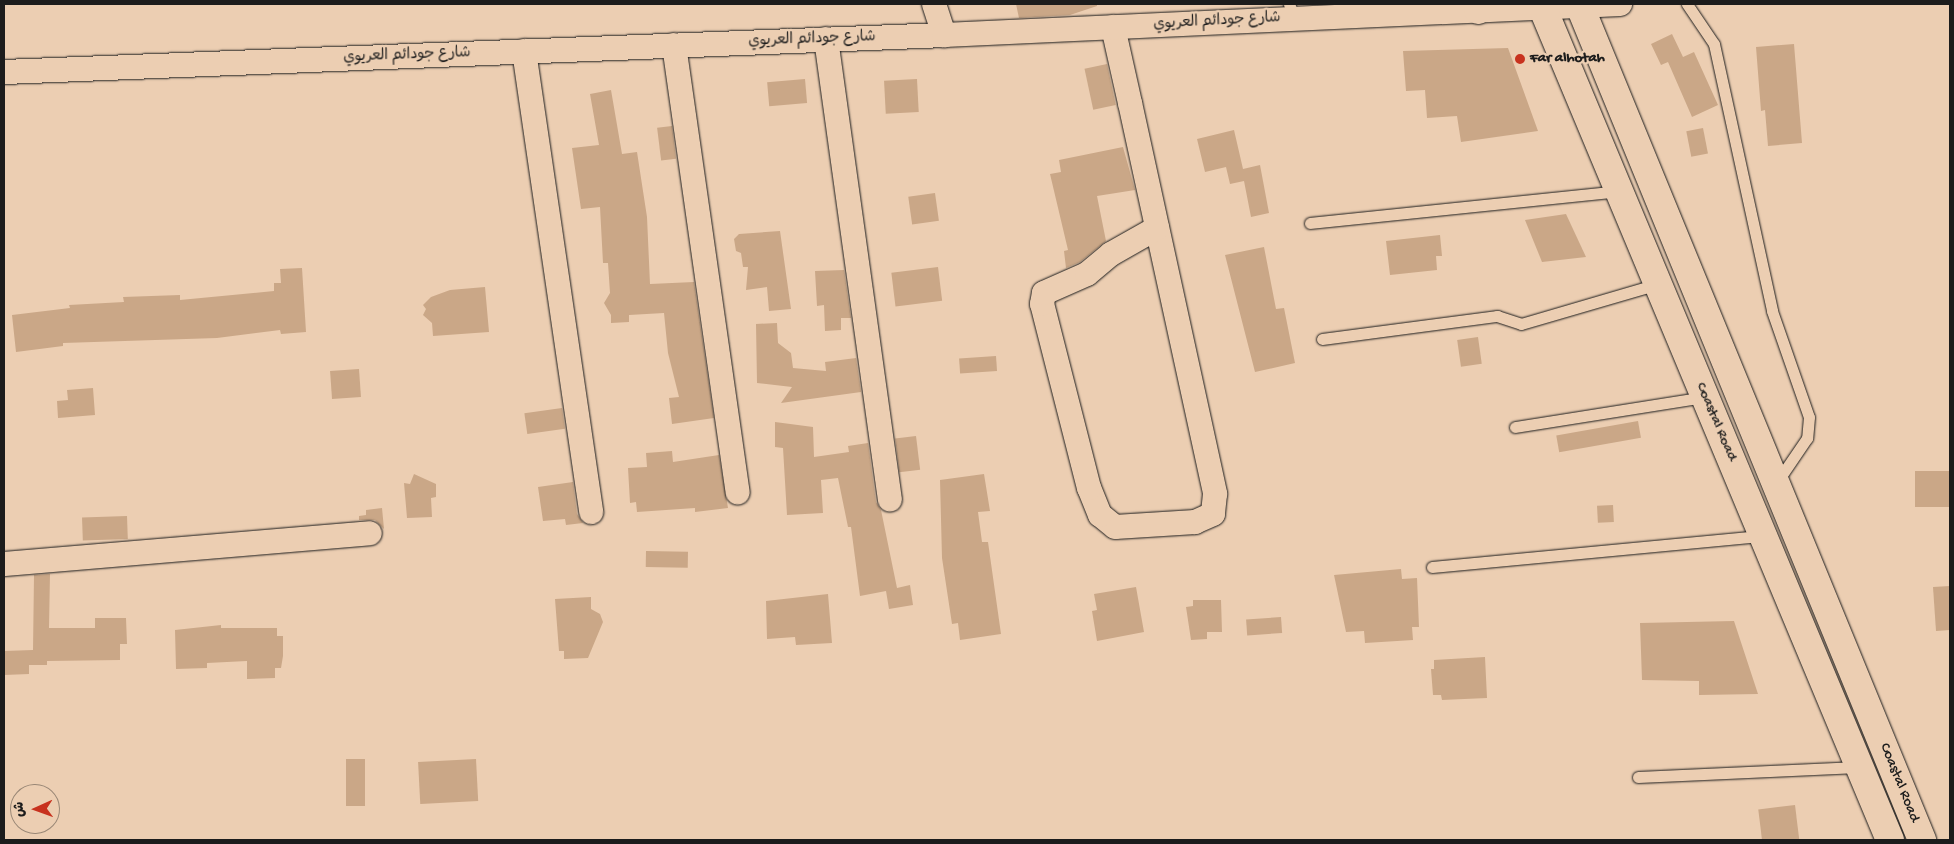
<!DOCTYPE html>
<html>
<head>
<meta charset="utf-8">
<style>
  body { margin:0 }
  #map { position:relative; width:1954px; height:844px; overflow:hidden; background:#ecceb2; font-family:"Gochi Hand","Playpen Sans Arabic",sans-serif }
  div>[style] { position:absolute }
  .building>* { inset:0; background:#caa787; transform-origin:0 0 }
  .roads { filter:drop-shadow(0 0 1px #1c1c1c) drop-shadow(0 0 1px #1c1c1c) }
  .lane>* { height:11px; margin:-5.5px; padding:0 5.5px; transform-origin:5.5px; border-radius:5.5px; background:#ecceb2 }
  .street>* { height:24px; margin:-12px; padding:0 12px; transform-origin:12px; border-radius:12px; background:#ecceb2 }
  .highway>* { height:28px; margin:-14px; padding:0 14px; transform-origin:14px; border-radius:14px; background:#ecceb2 }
  .dots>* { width:14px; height:14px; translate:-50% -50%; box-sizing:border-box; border:2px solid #ecceb2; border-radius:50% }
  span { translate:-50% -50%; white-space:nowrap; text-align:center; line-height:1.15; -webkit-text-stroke:4.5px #ecceb2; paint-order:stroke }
  .street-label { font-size:15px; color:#1c1c1c }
  .poi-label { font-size:15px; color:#1c1c1c; font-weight:700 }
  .left { translate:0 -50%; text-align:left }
  .frame { position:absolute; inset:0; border:5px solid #1c1c1c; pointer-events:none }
  .north { position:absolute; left:10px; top:784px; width:50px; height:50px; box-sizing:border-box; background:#ecceb2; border:1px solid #998776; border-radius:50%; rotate:268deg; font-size:14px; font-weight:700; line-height:20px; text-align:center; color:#1c1c1c }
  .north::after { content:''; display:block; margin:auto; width:18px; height:22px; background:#c8321e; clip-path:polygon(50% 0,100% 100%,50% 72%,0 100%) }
</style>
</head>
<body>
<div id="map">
  <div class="building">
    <div style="clip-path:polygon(1016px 4px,1097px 4px,1097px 6px,1070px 15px,1019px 18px)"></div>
    <div style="clip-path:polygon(1672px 34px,1683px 57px,1694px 52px,1718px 105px,1692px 117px,1668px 62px,1661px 65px,1651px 44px)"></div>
    <div style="clip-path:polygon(1794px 44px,1802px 143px,1768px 146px,1765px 110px,1761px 111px,1756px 47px)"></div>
    <div style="clip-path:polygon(1508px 48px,1538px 131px,1461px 142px,1457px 116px,1427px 118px,1425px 90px,1406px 91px,1403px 51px)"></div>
    <div style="left:1107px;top:64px;width:42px;height:23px;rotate:78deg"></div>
    <div style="left:805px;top:79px;width:24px;height:38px;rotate:85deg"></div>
    <div style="left:917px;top:79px;width:33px;height:33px;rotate:87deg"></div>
    <div style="clip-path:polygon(611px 90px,622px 154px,637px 152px,647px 217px,650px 284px,694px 282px,714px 418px,672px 424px,669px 398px,679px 397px,668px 353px,664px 313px,629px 315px,629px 322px,611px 323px,611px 315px,604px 303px,610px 293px,608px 263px,603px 263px,600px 207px,581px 209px,572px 148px,599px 145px,590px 94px)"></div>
    <div style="left:672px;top:126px;width:33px;height:15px;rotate:83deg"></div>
    <div style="left:1703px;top:128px;width:26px;height:17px;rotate:79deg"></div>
    <div style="clip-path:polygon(1234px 130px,1243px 169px,1260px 165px,1269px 213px,1251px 217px,1244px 181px,1230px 184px,1226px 167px,1205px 172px,1197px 139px)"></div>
    <div style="clip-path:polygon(1123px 147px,1135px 190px,1097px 196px,1106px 241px,1080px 262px,1066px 268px,1064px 251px,1068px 250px,1050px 174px,1061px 172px,1059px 160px)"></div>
    <div style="left:935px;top:193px;width:28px;height:27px;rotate:82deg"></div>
    <div style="clip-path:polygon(1566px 214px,1586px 257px,1542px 262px,1525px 220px)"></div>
    <div style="clip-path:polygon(780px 231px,791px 309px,769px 311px,767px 287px,746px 290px,748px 267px,743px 267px,741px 253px,736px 251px,734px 239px,739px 234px)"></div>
    <div style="clip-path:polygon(1440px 235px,1442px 256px,1436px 256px,1437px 270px,1390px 275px,1386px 241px)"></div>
    <div style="clip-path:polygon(1264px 247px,1276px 309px,1284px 308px,1295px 363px,1255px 372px,1225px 255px)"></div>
    <div style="left:938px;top:267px;width:34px;height:47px;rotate:83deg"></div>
    <div style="clip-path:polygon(302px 268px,306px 332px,281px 334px,280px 330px,217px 338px,63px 343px,63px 346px,16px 352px,12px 315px,70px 308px,69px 305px,124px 302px,123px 297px,180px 295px,180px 300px,274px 291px,274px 283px,281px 283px,280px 269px)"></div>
    <div style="clip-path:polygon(844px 270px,851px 318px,841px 318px,841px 330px,825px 331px,824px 305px,817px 306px,815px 271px)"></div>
    <div style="clip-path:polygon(485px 287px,489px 332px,433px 336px,432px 323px,423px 315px,426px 309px,423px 305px,431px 297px,450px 290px)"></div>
    <div style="clip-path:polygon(777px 323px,778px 343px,791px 353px,793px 368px,826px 371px,825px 362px,856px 358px,861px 392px,781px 403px,792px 387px,757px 383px,756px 324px)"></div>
    <div style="left:1478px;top:337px;width:27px;height:21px;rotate:82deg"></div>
    <div style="left:996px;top:356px;width:15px;height:37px;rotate:86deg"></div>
    <div style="left:359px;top:369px;width:28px;height:29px;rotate:86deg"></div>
    <div style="clip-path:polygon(93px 388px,95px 415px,58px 418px,57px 401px,68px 400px,67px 390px)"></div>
    <div style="left:562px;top:408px;width:21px;height:38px;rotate:82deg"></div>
    <div style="left:1638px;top:421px;width:17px;height:83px;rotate:80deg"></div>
    <div style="clip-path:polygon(775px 422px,813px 427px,814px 457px,849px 452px,848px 446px,868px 443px,876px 502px,881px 510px,897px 588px,910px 585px,913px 605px,889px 609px,886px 591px,860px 596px,851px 527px,848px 527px,838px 478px,821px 480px,823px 513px,787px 515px,783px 448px,775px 447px)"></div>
    <div style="left:916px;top:436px;width:34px;height:21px;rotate:83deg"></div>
    <div style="clip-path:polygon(672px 451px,673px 462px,719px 455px,728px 508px,695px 512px,695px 508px,637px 512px,636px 502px,630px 503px,628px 468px,647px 467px,646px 453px)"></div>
    <div style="left:1950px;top:471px;width:36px;height:35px;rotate:90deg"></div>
    <div style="clip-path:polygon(414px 474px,436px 484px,436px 497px,431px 498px,432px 517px,407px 518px,404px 483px,410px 484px)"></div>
    <div style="clip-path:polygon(984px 474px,990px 511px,978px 512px,982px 542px,988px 542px,1001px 634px,960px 640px,958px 623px,952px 624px,942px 558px,940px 480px)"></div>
    <div style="clip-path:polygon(573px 482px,577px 514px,583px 523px,566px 525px,565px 519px,543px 521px,538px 487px)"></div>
    <div style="left:1613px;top:505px;width:17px;height:16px;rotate:87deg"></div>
    <div style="clip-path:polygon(382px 508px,384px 529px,375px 520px,359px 520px,359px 516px,366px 515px,366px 510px)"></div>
    <div style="left:127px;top:516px;width:23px;height:45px;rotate:88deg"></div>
    <div style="left:646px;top:551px;width:42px;height:16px;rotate:1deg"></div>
    <div style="clip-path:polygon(1401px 569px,1402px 579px,1417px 578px,1419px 627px,1412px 627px,1413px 640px,1365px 643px,1364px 631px,1346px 632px,1334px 575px)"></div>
    <div style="clip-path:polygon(50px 574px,49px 628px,95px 628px,95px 618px,126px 618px,127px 644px,120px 644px,120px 660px,47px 661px,47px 665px,29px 665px,29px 674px,4px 675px,4px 651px,33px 650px,34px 575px)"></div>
    <div style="clip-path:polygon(1950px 586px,1950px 630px,1936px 631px,1933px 587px)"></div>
    <div style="clip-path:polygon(1136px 587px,1144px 632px,1097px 641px,1092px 611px,1097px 610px,1094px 594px)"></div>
    <div style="clip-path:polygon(828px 594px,832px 643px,796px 645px,795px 637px,767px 639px,766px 601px)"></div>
    <div style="clip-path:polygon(591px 597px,591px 609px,600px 614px,603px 622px,588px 658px,564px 659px,564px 651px,559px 651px,555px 599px)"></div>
    <div style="clip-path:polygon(1193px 600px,1221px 600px,1222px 632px,1207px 632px,1207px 639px,1191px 640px,1186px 607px,1193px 606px)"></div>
    <div style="left:1281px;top:617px;width:16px;height:35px;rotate:86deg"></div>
    <div style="clip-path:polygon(1734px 621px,1758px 694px,1699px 695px,1699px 681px,1642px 680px,1640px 623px)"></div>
    <div style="clip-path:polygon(221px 625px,221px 628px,277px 628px,277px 636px,283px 636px,283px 656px,281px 668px,275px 668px,275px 678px,247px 679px,247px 661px,207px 663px,207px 668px,176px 669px,175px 630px)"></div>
    <div style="clip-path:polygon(1485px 657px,1487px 698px,1442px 700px,1441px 695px,1433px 695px,1431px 669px,1434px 669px,1434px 660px)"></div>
    <div style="left:365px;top:759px;width:47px;height:19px;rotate:90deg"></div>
    <div style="left:476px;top:759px;width:42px;height:58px;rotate:87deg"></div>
    <div style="left:1795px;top:805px;width:35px;height:37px;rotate:83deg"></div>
  </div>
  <div class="roads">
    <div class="lane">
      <div style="left:1289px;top:4px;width:16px;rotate:68deg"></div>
      <div style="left:1687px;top:4px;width:48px;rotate:56deg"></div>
      <div style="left:1714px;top:44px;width:273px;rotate:77.7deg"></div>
      <div style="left:1772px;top:311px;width:112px;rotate:70.8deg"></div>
      <div style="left:1809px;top:417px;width:21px;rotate:95deg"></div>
      <div style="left:1807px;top:438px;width:53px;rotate:124.3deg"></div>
      <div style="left:1310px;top:223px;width:311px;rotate:-5.9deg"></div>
      <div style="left:1322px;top:339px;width:177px;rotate:-7.5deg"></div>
      <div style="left:1497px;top:316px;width:25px;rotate:18deg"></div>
      <div style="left:1521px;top:324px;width:143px;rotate:-16.3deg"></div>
      <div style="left:1515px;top:427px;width:192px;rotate:-9deg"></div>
      <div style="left:1432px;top:567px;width:332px;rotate:-5.4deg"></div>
      <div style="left:1638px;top:777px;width:220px;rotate:-2.6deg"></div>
    </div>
    <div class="street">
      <div style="left:934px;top:4px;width:33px;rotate:72deg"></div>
      <div style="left:1113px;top:27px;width:78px;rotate:77.4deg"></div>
      <div style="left:1130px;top:103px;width:400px;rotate:77.7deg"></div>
      <div style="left:1215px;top:494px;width:20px;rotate:96deg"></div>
      <div style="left:1213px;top:514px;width:20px;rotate:156deg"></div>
      <div style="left:1195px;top:522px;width:80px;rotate:176.4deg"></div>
      <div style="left:1115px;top:527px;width:19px;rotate:-141deg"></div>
      <div style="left:1100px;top:515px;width:29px;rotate:-112deg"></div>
      <div style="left:1089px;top:488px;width:190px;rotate:-104.3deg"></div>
      <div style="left:1042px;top:304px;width:11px;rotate:-80deg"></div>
      <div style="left:1044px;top:293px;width:47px;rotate:-23.8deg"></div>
      <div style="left:1087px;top:274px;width:31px;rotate:-40deg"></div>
      <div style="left:1111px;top:254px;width:53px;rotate:-29.5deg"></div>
      <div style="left:826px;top:39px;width:465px;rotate:82.1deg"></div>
      <div style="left:674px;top:45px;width:452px;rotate:81.9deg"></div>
      <div style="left:524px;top:51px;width:466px;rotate:81.7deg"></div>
      <div style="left:4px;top:72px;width:941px;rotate:-2.25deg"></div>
      <div style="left:944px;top:35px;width:677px;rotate:-2.63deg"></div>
      <div style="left:4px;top:564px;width:367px;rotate:-4.8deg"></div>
    </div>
    <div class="highway">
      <div style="left:1541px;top:4px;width:906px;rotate:67.34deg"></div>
      <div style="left:1579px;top:4px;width:904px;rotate:67.69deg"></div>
      <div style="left:1478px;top:10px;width:7px;rotate:-56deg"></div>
    </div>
  </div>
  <div class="dots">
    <div style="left:1520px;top:59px;background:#c8321e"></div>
  </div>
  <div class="street-label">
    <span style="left:1217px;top:22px;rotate:-3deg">شارع جودائم العريوي</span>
    <span style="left:812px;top:40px;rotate:-2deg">شارع جودائم العريوي</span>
    <span style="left:407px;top:56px;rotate:-2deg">شارع جودائم العريوي</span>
    <span style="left:1716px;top:422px;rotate:67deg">Coastal Road</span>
    <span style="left:1899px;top:783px;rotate:68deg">Coastal Road</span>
  </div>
  <div class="poi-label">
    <span class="left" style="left:1530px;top:59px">Far alhotah</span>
  </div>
  <div class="frame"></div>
  <div class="north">ش</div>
</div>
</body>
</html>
